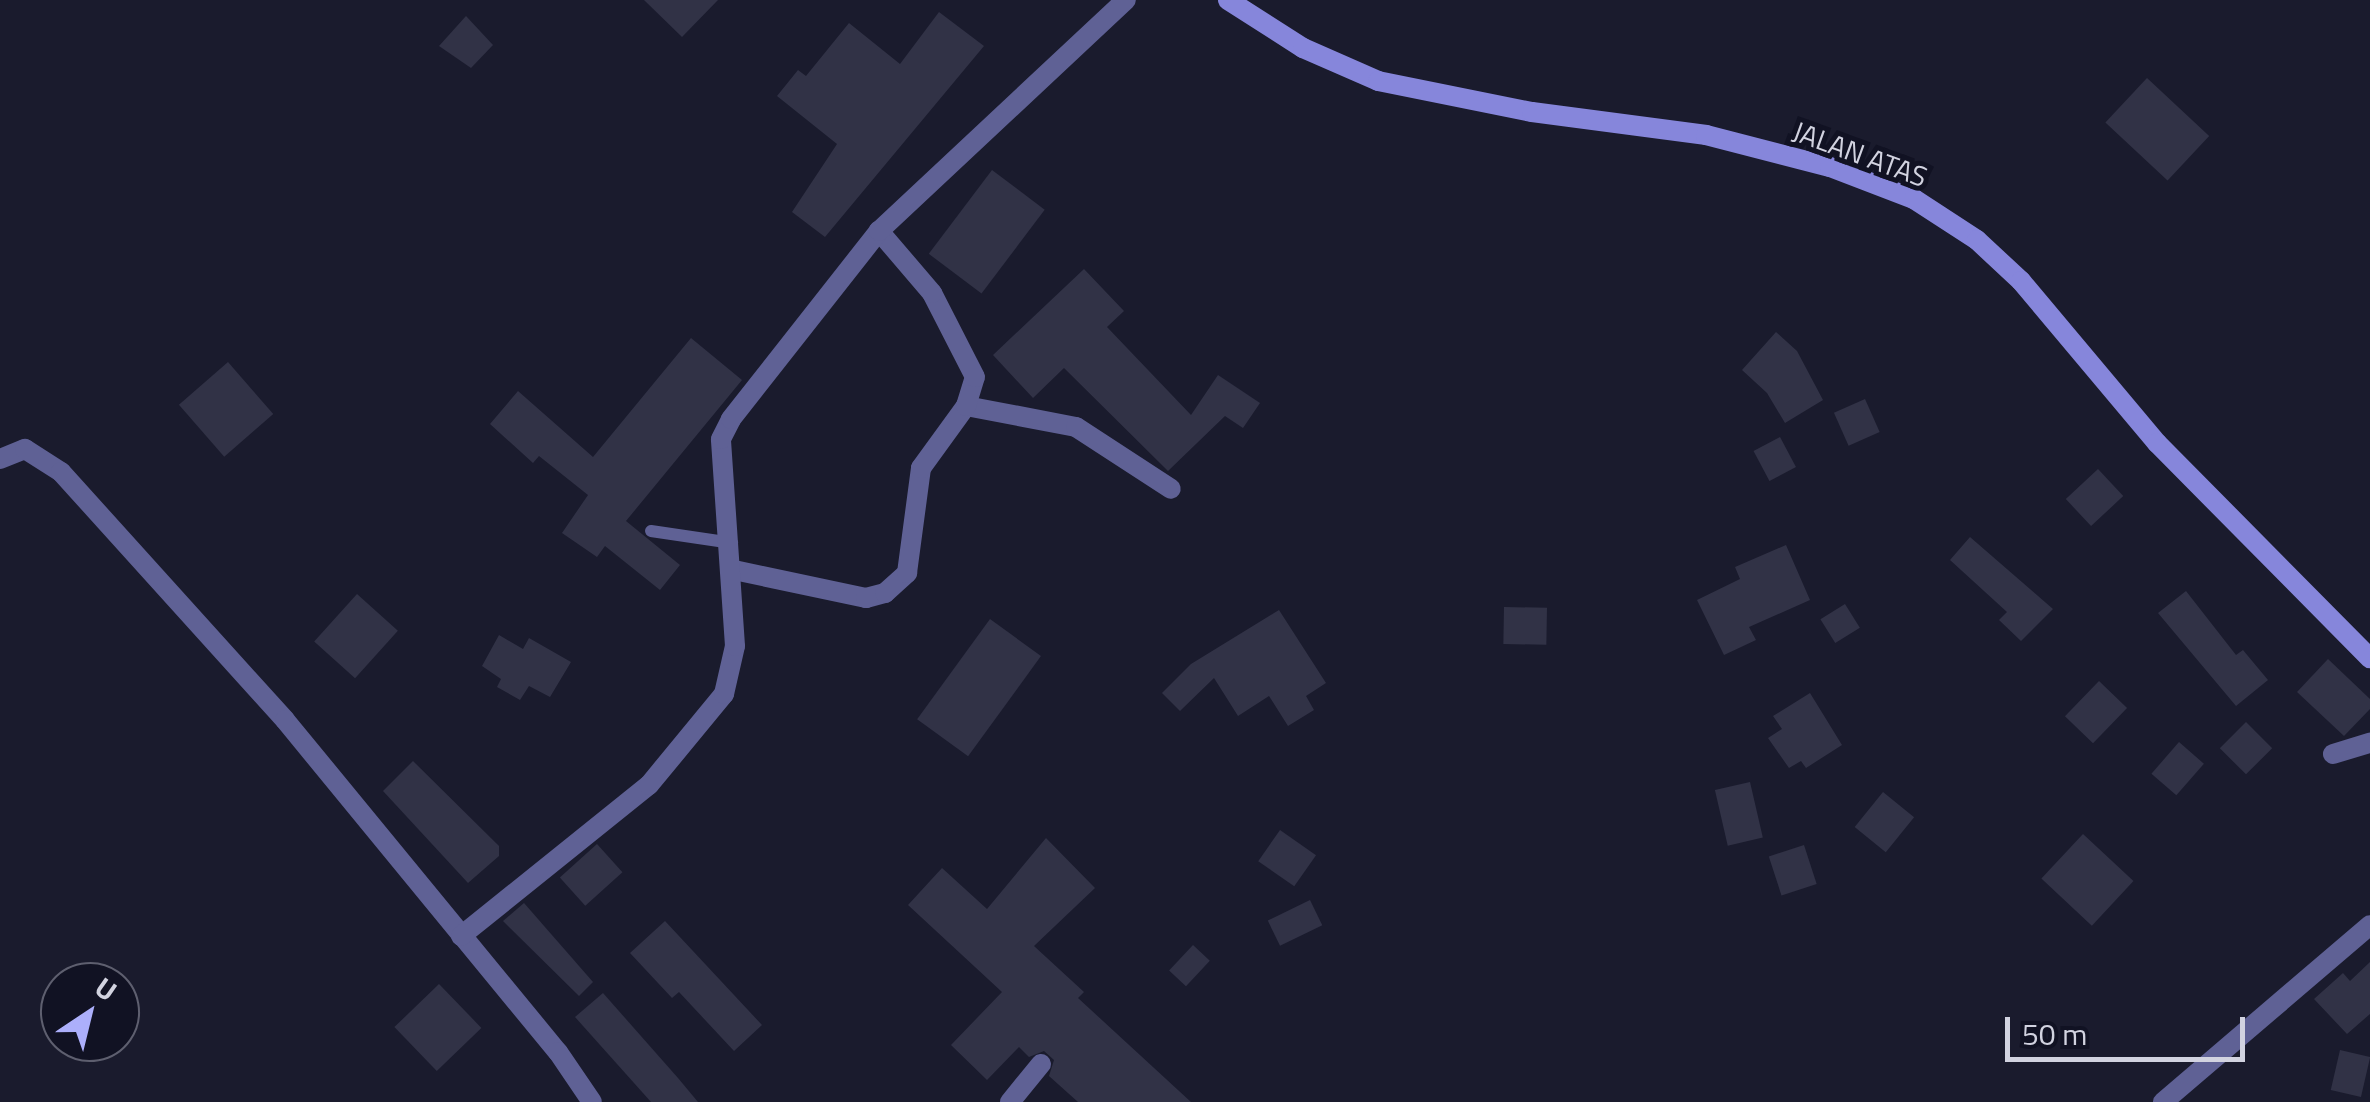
<!DOCTYPE html>
<html>
<head>
<meta charset="utf-8">
<style>
  body { margin:0 }
  #map { position:relative; width:2370px; height:1102px; overflow:hidden; background:#1a1b2d; font-family:"Titillium Web",sans-serif }
  div>[style] { position:absolute }
  .building>* { inset:0; background:#313246; transform-origin:0 0 }
  .lane>* { height:12px; margin:-6px; padding:0 6px; transform-origin:6px; border-radius:6px; background:#5f6195 }
  .street>* { height:20px; margin:-10px; padding:0 10px; transform-origin:10px; border-radius:10px; background:#5f6195 }
  .secondary>* { height:20px; margin:-10px; padding:0 10px; transform-origin:10px; border-radius:10px; background:#8686db }
  span { translate:-50% -50%; white-space:nowrap; text-align:center; line-height:1.15; -webkit-text-stroke:10px #111223; paint-order:stroke }
  .street-label { font-size:28px; color:#d2d3e0 }
  .north { position:absolute; left:40px; top:962px; width:100px; height:100px; box-sizing:border-box; background:#111223; border:2px solid #5e5f6f; border-radius:50%; rotate:35deg; font-size:28px; font-weight:700; line-height:40px; text-align:center; color:#d2d3e0 }
  .north::after { content:''; display:block; margin:auto; width:35px; height:45px; background:#acaffb; clip-path:polygon(50% 0,100% 100%,50% 72%,0 100%) }
  .scale { position:absolute; left:2005px; top:1017px; width:240px; height:45px; box-sizing:border-box; border:5px solid #d2d3e0; border-top:0; padding-left:12px; font-size:30px; line-height:35px; white-space:nowrap; color:#d2d3e0; -webkit-text-stroke:8px #111223; paint-order:stroke }
</style>
</head>
<body>
<div id="map">
  <div class="building">
    <div style="clip-path:polygon(644px 0,718px 0,682px 37px)"></div>
    <div style="clip-path:polygon(939px 12px,984px 46px,825px 237px,792px 212px,837px 144px,777px 96px,798px 70px,806px 76px,849px 23px,900px 64px)"></div>
    <div style="clip-path:polygon(466px 16px,493px 45px,471px 68px,439px 46px)"></div>
    <div style="left:2147px;top:78px;width:85px;height:61px;rotate:43deg"></div>
    <div style="left:992px;top:170px;width:66px;height:105px;rotate:37deg"></div>
    <div style="clip-path:polygon(1084px 269px,1124px 311px,1107px 327px,1191px 415px,1218px 375px,1260px 403px,1243px 428px,1225px 416px,1168px 471px,1064px 368px,1033px 398px,993px 355px)"></div>
    <div style="clip-path:polygon(1776px 332px,1797px 351px,1823px 400px,1785px 423px,1767px 393px,1742px 370px)"></div>
    <div style="clip-path:polygon(691px 338px,742px 380px,626px 521px,680px 565px,660px 590px,605px 546px,597px 557px,562px 533px,588px 495px,539px 456px,533px 463px,490px 424px,518px 391px,593px 457px)"></div>
    <div style="left:228px;top:362px;width:69px;height:65px;rotate:49deg"></div>
    <div style="left:1865px;top:399px;width:36px;height:34px;rotate:66deg"></div>
    <div style="left:1780px;top:437px;width:34px;height:30px;rotate:62deg"></div>
    <div style="left:2098px;top:469px;width:37px;height:44px;rotate:47deg"></div>
    <div style="clip-path:polygon(1970px 537px,2053px 609px,2021px 641px,1999px 620px,2007px 612px,1950px 560px)"></div>
    <div style="clip-path:polygon(1786px 545px,1810px 600px,1749px 627px,1756px 640px,1724px 655px,1697px 600px,1740px 579px,1735px 567px)"></div>
    <div style="clip-path:polygon(2186px 591px,2236px 655px,2243px 650px,2268px 680px,2236px 706px,2158px 613px)"></div>
    <div style="left:357px;top:594px;width:55px;height:64px;rotate:42deg"></div>
    <div style="left:1845px;top:604px;width:28px;height:29px;rotate:58deg"></div>
    <div style="left:1504px;top:607px;width:43px;height:37px;rotate:1deg"></div>
    <div style="clip-path:polygon(1279px 610px,1326px 683px,1306px 696px,1314px 710px,1288px 726px,1269px 696px,1238px 716px,1214px 678px,1180px 711px,1162px 693px,1191px 664px)"></div>
    <div style="left:990px;top:619px;width:63px;height:124px;rotate:36deg"></div>
    <div style="clip-path:polygon(499px 635px,523px 649px,529px 638px,571px 662px,550px 697px,529px 686px,520px 700px,497px 687px,501px 679px,482px 666px)"></div>
    <div style="clip-path:polygon(2328px 659px,2370px 699px,2370px 709px,2344px 736px,2297px 692px)"></div>
    <div style="left:2099px;top:681px;width:39px;height:49px;rotate:44deg"></div>
    <div style="clip-path:polygon(1810px 693px,1842px 745px,1806px 768px,1801px 761px,1789px 768px,1768px 738px,1782px 729px,1773px 716px)"></div>
    <div style="left:2246px;top:722px;width:37px;height:37px;rotate:45deg"></div>
    <div style="left:2179px;top:742px;width:33px;height:42px;rotate:41deg"></div>
    <div style="clip-path:polygon(413px 761px,499px 846px,499px 856px,468px 883px,383px 791px)"></div>
    <div style="left:1750px;top:782px;width:57px;height:36px;rotate:77deg"></div>
    <div style="left:1883px;top:792px;width:40px;height:45px;rotate:39deg"></div>
    <div style="left:1280px;top:830px;width:44px;height:38px;rotate:35deg"></div>
    <div style="left:2083px;top:834px;width:69px;height:61px;rotate:43deg"></div>
    <div style="clip-path:polygon(1046px 838px,1095px 888px,1034px 946px,1084px 992px,1078px 998px,1191px 1102px,1078px 1102px,1049px 1076px,1054px 1060px,1044px 1051px,1029px 1057px,1019px 1047px,987px 1080px,951px 1045px,1002px 992px,908px 905px,942px 868px,987px 909px)"></div>
    <div style="left:597px;top:844px;width:38px;height:50px;rotate:48deg"></div>
    <div style="left:1804px;top:845px;width:41px;height:37px;rotate:72deg"></div>
    <div style="left:1310px;top:900px;width:28px;height:47px;rotate:64deg"></div>
    <div style="clip-path:polygon(524px 903px,593px 982px,579px 996px,503px 921px)"></div>
    <div style="clip-path:polygon(665px 921px,762px 1025px,734px 1051px,679px 992px,672px 998px,630px 953px)"></div>
    <div style="left:1193px;top:945px;width:23px;height:35px;rotate:43deg"></div>
    <div style="clip-path:polygon(2370px 962px,2370px 1014px,2347px 1034px,2314px 999px,2343px 973px,2350px 981px)"></div>
    <div style="left:439px;top:984px;width:61px;height:62px;rotate:46deg"></div>
    <div style="clip-path:polygon(603px 993px,678px 1078px,698px 1102px,651px 1102px,575px 1017px)"></div>
    <div style="left:2340px;top:1050px;width:31px;height:41px;rotate:13deg"></div>
  </div>
  <div class="lane">
    <div style="left:651px;top:531px;width:82px;rotate:8.4deg"></div>
  </div>
  <div class="street">
    <div style="left:966px;top:406px;width:112px;rotate:10.8deg"></div>
    <div style="left:1076px;top:427px;width:113px;rotate:33.1deg"></div>
    <div style="left:0;top:459px;width:27px;rotate:-22deg"></div>
    <div style="left:25px;top:449px;width:43px;rotate:32.6deg"></div>
    <div style="left:61px;top:472px;width:334px;rotate:47.9deg"></div>
    <div style="left:285px;top:720px;width:430px;rotate:50.6deg"></div>
    <div style="left:558px;top:1052px;width:60px;rotate:55.8deg"></div>
    <div style="left:734px;top:570px;width:135px;rotate:12deg"></div>
    <div style="left:866px;top:598px;width:20px;rotate:-15deg"></div>
    <div style="left:885px;top:593px;width:30px;rotate:-42deg"></div>
    <div style="left:907px;top:573px;width:106px;rotate:-82.4deg"></div>
    <div style="left:921px;top:468px;width:77px;rotate:-54deg"></div>
    <div style="left:966px;top:406px;width:30px;rotate:-73deg"></div>
    <div style="left:975px;top:377px;width:94px;rotate:-117.1deg"></div>
    <div style="left:932px;top:293px;width:82px;rotate:-130.5deg"></div>
    <div style="left:2333px;top:754px;width:39px;rotate:-17deg"></div>
    <div style="left:461px;top:936px;width:241px;rotate:-38.8deg"></div>
    <div style="left:649px;top:785px;width:118px;rotate:-50.5deg"></div>
    <div style="left:724px;top:694px;width:49px;rotate:-77.1deg"></div>
    <div style="left:735px;top:646px;width:207px;rotate:-93.9deg"></div>
    <div style="left:721px;top:439px;width:22px;rotate:-63deg"></div>
    <div style="left:731px;top:419px;width:239px;rotate:-51.8deg"></div>
    <div style="left:879px;top:231px;width:338px;rotate:-43.1deg"></div>
    <div style="left:1010px;top:1102px;width:49px;rotate:-50.8deg"></div>
    <div style="left:2163px;top:1102px;width:272px;rotate:-40.5deg"></div>
  </div>
  <div class="secondary">
    <div style="left:1228px;top:0;width:89px;rotate:32.6deg"></div>
    <div style="left:1303px;top:48px;width:82px;rotate:23.7deg"></div>
    <div style="left:1378px;top:81px;width:157px;rotate:11.4deg"></div>
    <div style="left:1532px;top:112px;width:176px;rotate:7.5deg"></div>
    <div style="left:1706px;top:135px;width:128px;rotate:14.5deg"></div>
    <div style="left:1830px;top:167px;width:90px;rotate:20.9deg"></div>
    <div style="left:1914px;top:199px;width:75px;rotate:33.1deg"></div>
    <div style="left:1977px;top:240px;width:60px;rotate:43deg"></div>
    <div style="left:2021px;top:281px;width:212px;rotate:50deg"></div>
    <div style="left:2157px;top:443px;width:303px;rotate:45.3deg"></div>
  </div>
  <div class="street-label">
    <span style="left:1860px;top:154px;rotate:20deg">JALAN ATAS</span>
  </div>
  <div class="north">U</div>
  <div class="scale">50 m</div>
</div>
</body>
</html>
